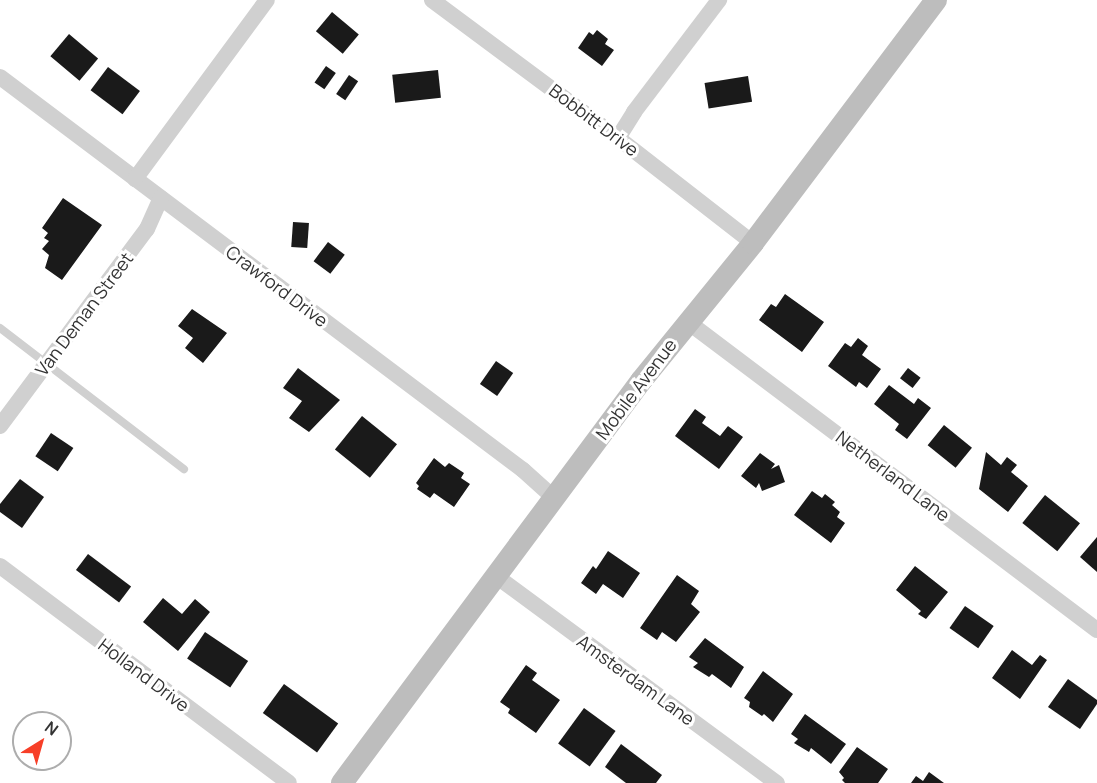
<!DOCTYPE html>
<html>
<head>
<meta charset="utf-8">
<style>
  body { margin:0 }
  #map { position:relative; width:1097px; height:783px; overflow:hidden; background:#fff; font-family:Manrope,sans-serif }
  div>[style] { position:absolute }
  .building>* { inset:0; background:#1a1a1a; transform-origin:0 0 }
  .lane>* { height:8px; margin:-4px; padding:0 4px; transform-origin:4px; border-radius:4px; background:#d0d0d0 }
  .street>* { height:16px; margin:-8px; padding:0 8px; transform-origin:8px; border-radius:8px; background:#d0d0d0 }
  .secondary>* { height:22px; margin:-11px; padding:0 11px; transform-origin:11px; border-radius:11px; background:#bdbdbd }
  span { translate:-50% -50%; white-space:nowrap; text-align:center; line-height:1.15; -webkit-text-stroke:6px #fff; paint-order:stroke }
  .street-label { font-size:18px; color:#333 }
  .north { position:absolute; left:12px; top:711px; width:60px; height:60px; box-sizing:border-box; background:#fff; border:2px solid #adadad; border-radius:50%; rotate:37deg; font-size:16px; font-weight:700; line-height:24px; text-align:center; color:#333 }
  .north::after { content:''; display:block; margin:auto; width:21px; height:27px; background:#f73f28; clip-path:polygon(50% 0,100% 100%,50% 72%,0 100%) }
</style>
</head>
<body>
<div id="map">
  <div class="building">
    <div style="left:332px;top:12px;width:35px;height:25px;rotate:40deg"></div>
    <div style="clip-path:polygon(597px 30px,608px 39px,605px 44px,614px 50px,602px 66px,578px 48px,589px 32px,593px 35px)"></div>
    <div style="left:69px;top:34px;width:38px;height:29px;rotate:40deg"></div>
    <div style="left:326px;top:66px;width:12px;height:20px;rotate:35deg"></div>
    <div style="left:108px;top:67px;width:40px;height:29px;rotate:37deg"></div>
    <div style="left:438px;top:70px;width:28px;height:46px;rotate:84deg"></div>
    <div style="left:349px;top:75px;width:11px;height:23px;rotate:34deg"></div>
    <div style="left:748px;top:76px;width:26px;height:44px;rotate:81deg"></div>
    <div style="clip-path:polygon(63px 198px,102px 225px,62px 280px,45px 268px,49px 255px,42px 249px,49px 241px,44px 238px,48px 233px,42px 228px)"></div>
    <div style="left:293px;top:222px;width:16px;height:25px;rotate:4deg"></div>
    <div style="left:328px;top:242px;width:21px;height:24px;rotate:37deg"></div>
    <div style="clip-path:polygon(785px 294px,824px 322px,802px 352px,759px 320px,771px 304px,776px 307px)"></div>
    <div style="clip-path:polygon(192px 309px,227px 333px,203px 363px,185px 348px,193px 338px,178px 326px)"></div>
    <div style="clip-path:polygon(858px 338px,868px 346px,862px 355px,881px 369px,867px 388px,859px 382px,856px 387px,828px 366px,845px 343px,851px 347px)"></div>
    <div style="left:496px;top:361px;width:21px;height:28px;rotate:35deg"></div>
    <div style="clip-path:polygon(298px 368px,340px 400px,309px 432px,289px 418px,302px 401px,283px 388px)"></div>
    <div style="left:908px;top:368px;width:16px;height:13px;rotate:38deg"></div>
    <div style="clip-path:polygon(889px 385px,914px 404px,918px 398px,931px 408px,907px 439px,895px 430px,899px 424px,874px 404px)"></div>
    <div style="clip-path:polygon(695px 409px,706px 417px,702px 423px,720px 436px,728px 426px,743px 437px,719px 469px,675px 436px)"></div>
    <div style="left:362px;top:416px;width:45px;height:43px;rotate:39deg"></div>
    <div style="left:944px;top:425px;width:36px;height:26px;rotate:39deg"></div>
    <div style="left:51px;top:433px;width:27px;height:28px;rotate:34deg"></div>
    <div style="clip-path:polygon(986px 452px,1001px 465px,1007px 457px,1017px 465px,1011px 472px,1028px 486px,1008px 512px,979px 489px)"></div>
    <div style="clip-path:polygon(760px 453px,775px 464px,771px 469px,779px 465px,785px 482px,762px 491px,759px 483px,756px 488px,741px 476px)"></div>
    <div style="clip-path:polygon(434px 458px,445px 467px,449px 463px,464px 473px,461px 478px,470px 484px,454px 507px,434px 493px,430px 498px,417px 489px,419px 486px,416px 483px)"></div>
    <div style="clip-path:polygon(20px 479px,44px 497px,22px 528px,0 512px,0 504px)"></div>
    <div style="clip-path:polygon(812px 491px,822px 498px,825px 494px,835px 502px,832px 505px,840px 512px,837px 517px,845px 523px,831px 543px,794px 515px)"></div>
    <div style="left:1045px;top:495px;width:45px;height:36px;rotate:39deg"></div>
    <div style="clip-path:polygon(1097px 537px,1097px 572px,1080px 557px)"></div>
    <div style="clip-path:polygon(608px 551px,640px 573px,623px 598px,603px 584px,596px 594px,581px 583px,593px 566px,596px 569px)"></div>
    <div style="left:88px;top:554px;width:54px;height:20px;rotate:37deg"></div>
    <div style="clip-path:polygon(915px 566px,948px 592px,926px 619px,918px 614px,921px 611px,896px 590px)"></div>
    <div style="clip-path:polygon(677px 575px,699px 591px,691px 604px,700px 612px,676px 642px,662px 632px,657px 640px,640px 628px)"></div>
    <div style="clip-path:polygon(163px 598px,182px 614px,195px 599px,210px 612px,178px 651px,143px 622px)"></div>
    <div style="left:965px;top:606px;width:35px;height:27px;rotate:35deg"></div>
    <div style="left:205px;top:632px;width:52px;height:32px;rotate:34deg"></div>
    <div style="clip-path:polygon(705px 638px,744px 667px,731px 688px,712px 674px,709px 677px,693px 667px,698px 663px,689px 657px)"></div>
    <div style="clip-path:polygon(1012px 650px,1032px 665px,1040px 655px,1047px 660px,1020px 699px,992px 678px)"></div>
    <div style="clip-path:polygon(526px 665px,537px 673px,532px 680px,560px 700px,536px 733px,508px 713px,510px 709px,500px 702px)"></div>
    <div style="clip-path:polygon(763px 671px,793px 694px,773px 722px,764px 714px,762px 716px,749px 707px,750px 702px,744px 698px)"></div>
    <div style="clip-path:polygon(1068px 679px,1097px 700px,1097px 704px,1080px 729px,1048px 707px)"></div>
    <div style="left:284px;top:684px;width:67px;height:36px;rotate:36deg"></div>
    <div style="left:584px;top:708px;width:39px;height:44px;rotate:36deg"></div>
    <div style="clip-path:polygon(805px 714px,846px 744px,831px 764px,811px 748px,809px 752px,794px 743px,798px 739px,791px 734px)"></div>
    <div style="clip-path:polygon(621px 744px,662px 775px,656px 783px,626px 783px,605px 767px)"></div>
    <div style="clip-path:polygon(857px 747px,888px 769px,878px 783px,845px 783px,842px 780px,844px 778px,839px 772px)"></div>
    <div style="clip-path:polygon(929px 772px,944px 783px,911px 783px,916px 776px,923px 781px)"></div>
  </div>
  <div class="lane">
    <div style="left:0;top:328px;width:232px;rotate:37.5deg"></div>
  </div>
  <div class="street">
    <div style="left:432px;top:0;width:232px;rotate:36.6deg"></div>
    <div style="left:618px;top:138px;width:171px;rotate:37.9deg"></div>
    <div style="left:0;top:77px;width:654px;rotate:36.92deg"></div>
    <div style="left:523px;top:470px;width:40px;rotate:42deg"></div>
    <div style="left:618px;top:138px;width:31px;rotate:-58deg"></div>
    <div style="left:634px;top:112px;width:141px;rotate:-52.8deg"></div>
    <div style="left:135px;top:179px;width:222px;rotate:-53.6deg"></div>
    <div style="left:688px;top:322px;width:512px;rotate:36.98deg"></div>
    <div style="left:0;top:426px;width:246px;rotate:-53.3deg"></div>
    <div style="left:147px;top:229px;width:34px;rotate:-66deg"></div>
    <div style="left:0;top:566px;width:361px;rotate:36.9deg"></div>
    <div style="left:496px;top:576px;width:349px;rotate:36.4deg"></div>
  </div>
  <div class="secondary">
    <div style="left:342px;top:783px;width:501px;rotate:-53.36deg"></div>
    <div style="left:641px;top:381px;width:178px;rotate:-50.9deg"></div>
    <div style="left:753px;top:243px;width:304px;rotate:-53deg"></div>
  </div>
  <div class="street-label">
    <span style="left:594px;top:120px;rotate:37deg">Bobbitt Drive</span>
    <span style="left:277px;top:286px;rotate:37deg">Crawford Drive</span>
    <span style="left:84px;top:314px;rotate:-53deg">Van Deman Street</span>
    <span style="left:636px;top:389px;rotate:-53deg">Mobile Avenue</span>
    <span style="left:893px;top:476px;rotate:37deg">Netherland Lane</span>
    <span style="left:144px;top:675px;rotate:37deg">Holland Drive</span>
    <span style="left:636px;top:680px;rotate:36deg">Amsterdam Lane</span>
  </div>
  <div class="north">N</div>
</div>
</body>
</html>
